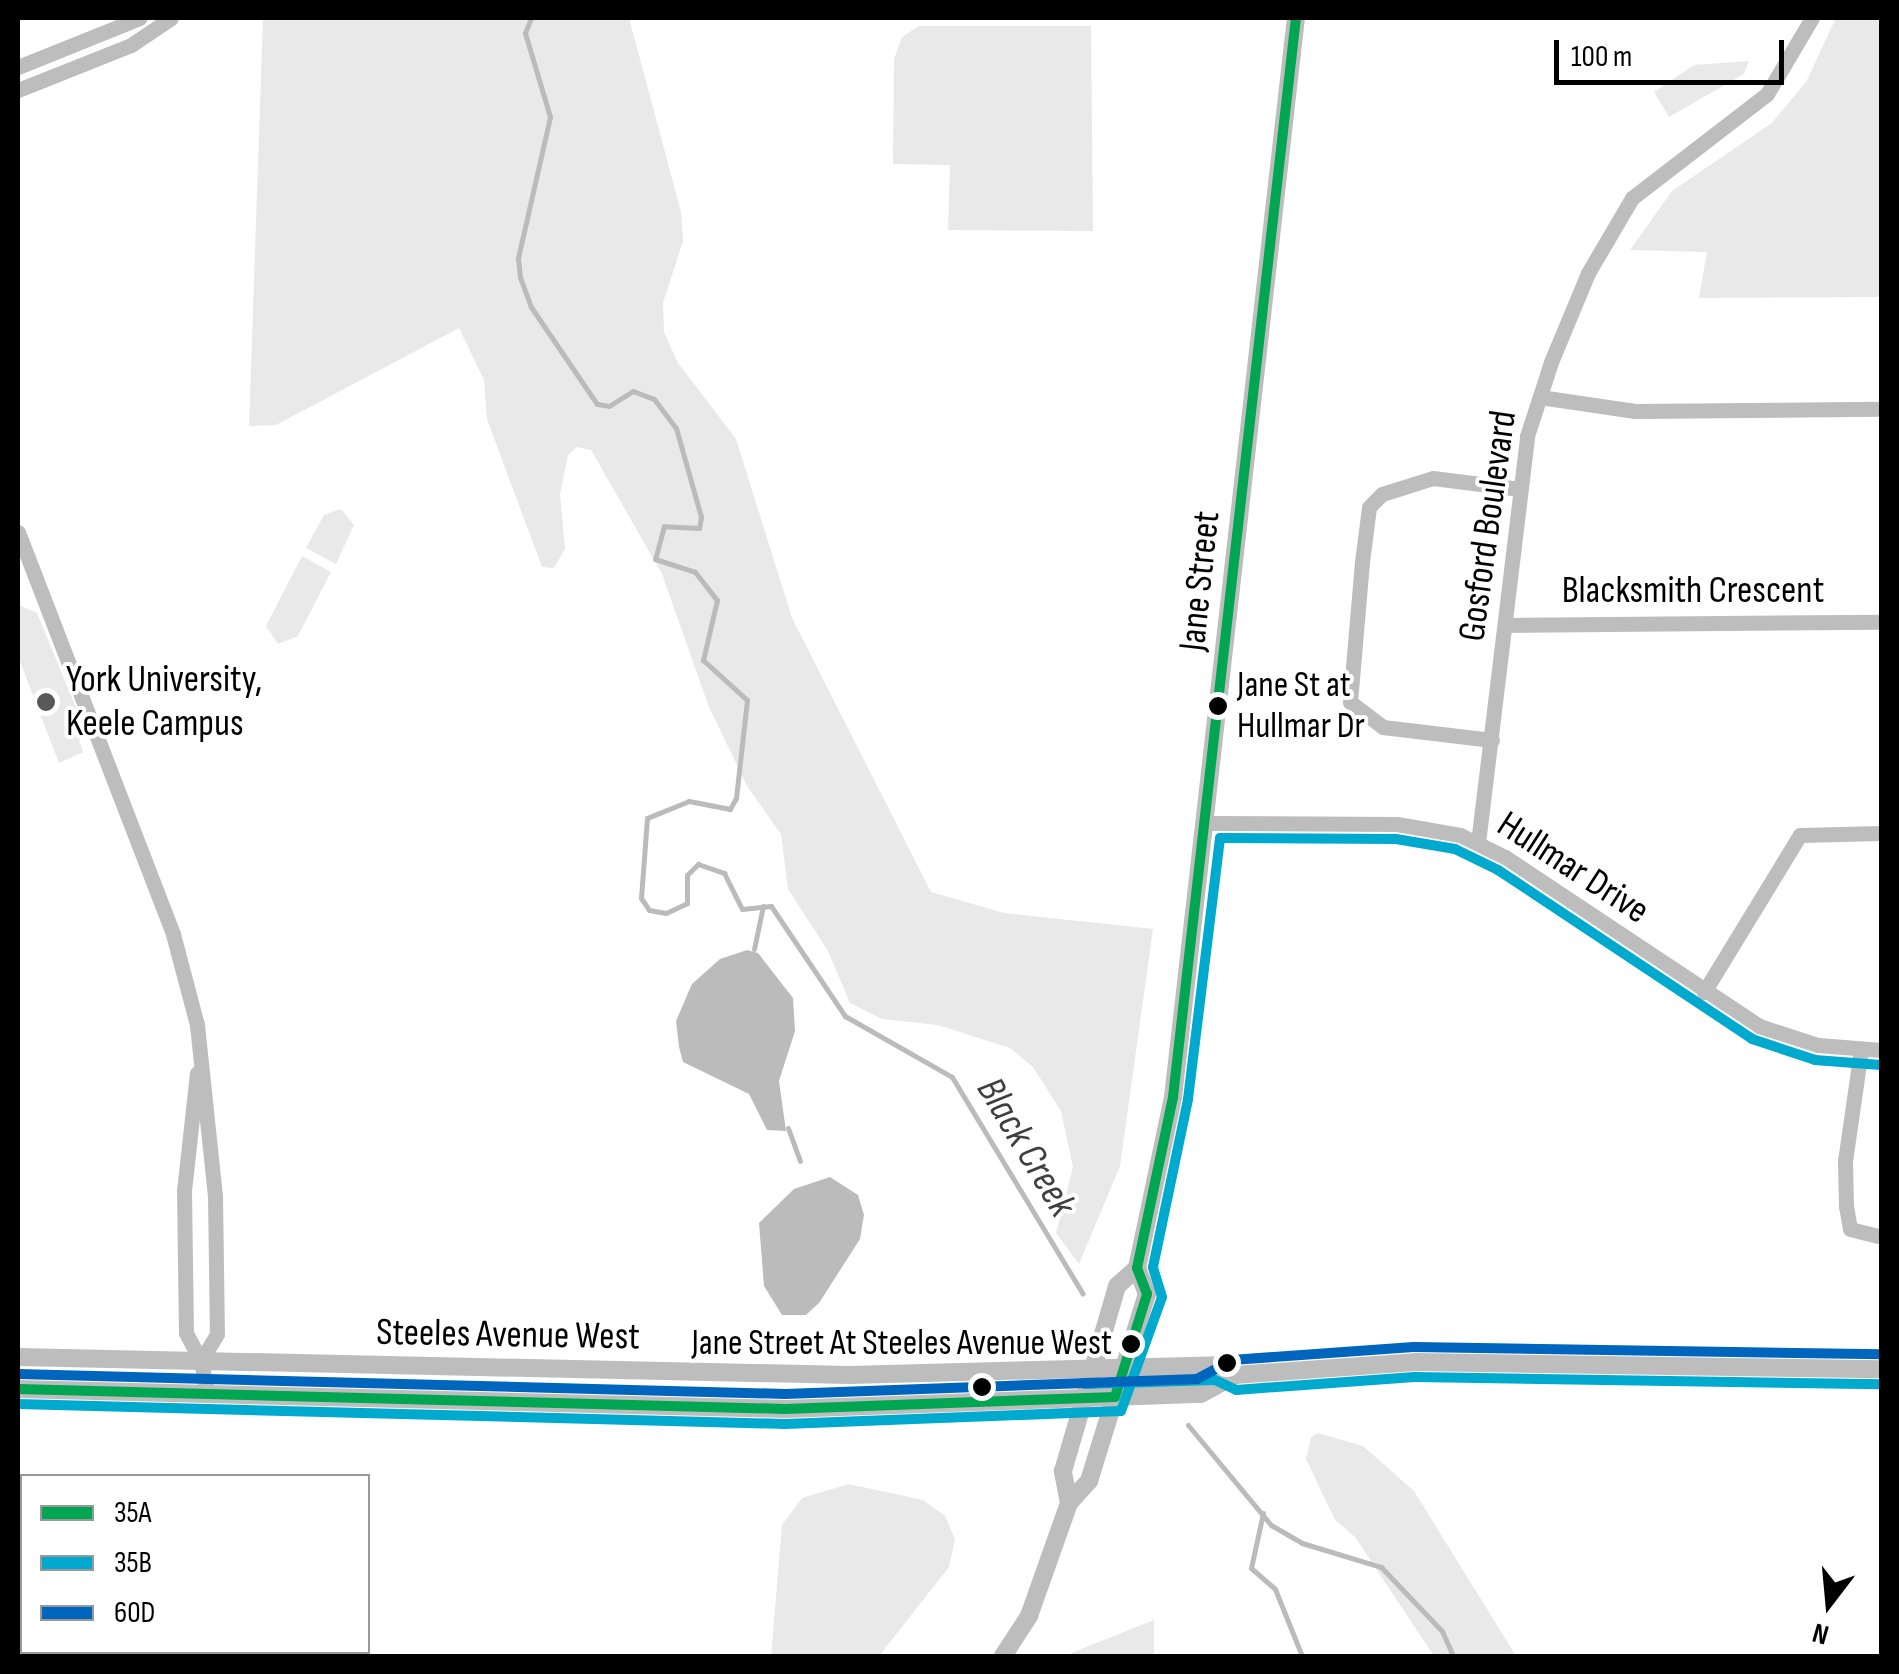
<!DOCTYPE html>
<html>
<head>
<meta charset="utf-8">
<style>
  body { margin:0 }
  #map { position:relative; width:1899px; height:1674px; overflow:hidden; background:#fff; font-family:"Sofia Sans Condensed",sans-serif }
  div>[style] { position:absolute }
  .green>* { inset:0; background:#e9e9e9 }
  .water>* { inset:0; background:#bbb }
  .stream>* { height:5px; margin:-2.5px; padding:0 2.5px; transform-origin:2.5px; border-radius:2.5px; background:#bbb }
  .minor>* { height:15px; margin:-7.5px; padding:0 7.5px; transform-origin:7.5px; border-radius:7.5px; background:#bdbdbd }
  .major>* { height:18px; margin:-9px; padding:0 9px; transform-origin:9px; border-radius:9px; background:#bdbdbd }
  .bus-1>* { height:10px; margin:-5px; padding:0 5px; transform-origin:5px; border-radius:5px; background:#00a651 }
  .bus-2>* { height:10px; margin:-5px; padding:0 5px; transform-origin:5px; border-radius:5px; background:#00a9ce }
  .bus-3>* { height:10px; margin:-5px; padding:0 5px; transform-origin:5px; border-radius:5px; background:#0065bd }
  .dots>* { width:28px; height:28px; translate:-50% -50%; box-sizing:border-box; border:5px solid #fff; border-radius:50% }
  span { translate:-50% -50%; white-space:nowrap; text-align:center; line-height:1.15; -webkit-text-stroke:8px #fff; paint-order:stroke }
  .bus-label { font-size:36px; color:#000 }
  .left { translate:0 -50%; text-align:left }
  .right { translate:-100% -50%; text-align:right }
  .street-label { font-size:38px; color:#000 }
  .poi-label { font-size:38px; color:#000 }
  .water-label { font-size:40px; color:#3f3f3f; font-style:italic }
  .frame { position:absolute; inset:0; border:20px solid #000; pointer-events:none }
  .legend { position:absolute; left:20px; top:1474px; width:350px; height:180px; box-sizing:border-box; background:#fff; border:2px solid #999; margin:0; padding:12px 18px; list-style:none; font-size:30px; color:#000 }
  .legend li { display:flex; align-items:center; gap:20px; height:50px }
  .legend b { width:50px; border:2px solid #999 }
  .north { position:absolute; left:1779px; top:1554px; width:100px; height:100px; -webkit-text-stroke:8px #fff; paint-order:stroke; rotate:196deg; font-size:28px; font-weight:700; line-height:40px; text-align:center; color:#000 }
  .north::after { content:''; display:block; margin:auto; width:35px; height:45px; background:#000; clip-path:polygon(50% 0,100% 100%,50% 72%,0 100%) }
  .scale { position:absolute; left:1554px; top:40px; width:230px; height:45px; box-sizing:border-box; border:5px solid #000; border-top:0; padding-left:12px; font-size:30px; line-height:35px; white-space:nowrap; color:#000; -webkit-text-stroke:8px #fff; paint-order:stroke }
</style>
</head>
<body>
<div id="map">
  <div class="green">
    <div style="clip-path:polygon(263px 18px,629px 18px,681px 212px,683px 241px,663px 303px,664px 332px,678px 363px,736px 439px,792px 618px,931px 892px,1004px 913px,1153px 929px,1120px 1166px,1079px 1264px,1056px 1233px,1073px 1167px,1061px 1111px,1033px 1067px,1010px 1048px,938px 1025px,882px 1019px,850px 1003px,828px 951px,788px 889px,781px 834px,747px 786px,709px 707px,662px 574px,591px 450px,577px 447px,568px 455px,560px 494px,565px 549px,554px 568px,542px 567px,487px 419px,484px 380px,459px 328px,276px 425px,249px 426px)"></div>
    <div style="clip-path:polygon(1836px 18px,1881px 18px,1881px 297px,1699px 298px,1707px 252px,1630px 250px,1672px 191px,1772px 123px,1806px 82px)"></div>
    <div style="clip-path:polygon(919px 26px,1091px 26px,1093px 231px,948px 230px,950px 165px,893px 164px,894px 59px,902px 37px)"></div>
    <div style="clip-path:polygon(1749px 61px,1744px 74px,1669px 117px,1654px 92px,1694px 65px)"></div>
    <div style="clip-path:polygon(341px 509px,354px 525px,336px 564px,306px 548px,324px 515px)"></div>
    <div style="clip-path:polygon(302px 556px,331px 572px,298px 636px,278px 644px,266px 626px)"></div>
    <div style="clip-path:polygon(19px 605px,37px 613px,88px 737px,79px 740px,83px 752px,59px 763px,18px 656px)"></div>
    <div style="clip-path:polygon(1318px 1433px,1363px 1446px,1414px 1491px,1516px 1656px,1434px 1656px,1355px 1537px,1335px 1520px,1306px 1459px,1311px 1437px)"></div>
    <div style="clip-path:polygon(849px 1484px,923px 1500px,945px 1516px,955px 1539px,949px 1567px,879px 1656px,771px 1656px,782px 1525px,802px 1498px)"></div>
    <div style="clip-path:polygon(1154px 1620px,1154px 1656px,1064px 1656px)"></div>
  </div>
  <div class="water">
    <div style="clip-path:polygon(747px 950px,758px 953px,793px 998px,795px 1031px,779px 1081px,786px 1131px,767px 1130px,749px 1094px,683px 1062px,679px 1047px,676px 1021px,692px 984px,720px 959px)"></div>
    <div style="clip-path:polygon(830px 1177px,858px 1195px,864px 1215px,860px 1239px,819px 1303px,806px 1315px,782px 1315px,764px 1286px,759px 1223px,794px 1189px)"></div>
  </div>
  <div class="stream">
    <div style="left:531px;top:18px;width:16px;rotate:112deg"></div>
    <div style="left:525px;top:33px;width:88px;rotate:73.4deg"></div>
    <div style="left:550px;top:117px;width:145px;rotate:102.8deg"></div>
    <div style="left:518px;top:258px;width:19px;rotate:84deg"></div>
    <div style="left:520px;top:277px;width:32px;rotate:70deg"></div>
    <div style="left:531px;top:307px;width:117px;rotate:55.8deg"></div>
    <div style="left:597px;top:404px;width:12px;rotate:9deg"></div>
    <div style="left:609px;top:406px;width:28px;rotate:-32deg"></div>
    <div style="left:633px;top:391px;width:22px;rotate:21deg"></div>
    <div style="left:654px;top:399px;width:36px;rotate:53deg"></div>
    <div style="left:676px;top:428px;width:92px;rotate:74.3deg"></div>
    <div style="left:701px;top:517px;width:11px;rotate:100deg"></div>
    <div style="left:699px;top:528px;width:35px;rotate:-177deg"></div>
    <div style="left:664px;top:526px;width:34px;rotate:105deg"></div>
    <div style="left:655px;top:559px;width:42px;rotate:18deg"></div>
    <div style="left:695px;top:572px;width:36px;rotate:52deg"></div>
    <div style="left:717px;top:600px;width:62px;rotate:103.1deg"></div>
    <div style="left:703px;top:660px;width:59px;rotate:42.3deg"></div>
    <div style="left:747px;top:700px;width:99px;rotate:96.4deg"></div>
    <div style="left:736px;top:798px;width:13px;rotate:119deg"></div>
    <div style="left:730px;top:809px;width:42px;rotate:-169deg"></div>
    <div style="left:689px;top:801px;width:45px;rotate:158deg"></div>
    <div style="left:647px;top:818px;width:80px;rotate:94.3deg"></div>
    <div style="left:641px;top:898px;width:14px;rotate:56deg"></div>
    <div style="left:649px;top:910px;width:17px;rotate:10deg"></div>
    <div style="left:666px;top:913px;width:23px;rotate:-25deg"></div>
    <div style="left:687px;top:903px;width:28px;rotate:-90deg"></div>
    <div style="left:687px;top:875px;width:16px;rotate:-45deg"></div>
    <div style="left:698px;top:864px;width:28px;rotate:19deg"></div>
    <div style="left:724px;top:873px;width:40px;rotate:63.4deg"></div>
    <div style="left:742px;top:909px;width:29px;rotate:-6deg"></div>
    <div style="left:771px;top:906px;width:133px;rotate:56.1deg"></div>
    <div style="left:845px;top:1016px;width:123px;rotate:29.7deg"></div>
    <div style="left:952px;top:1077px;width:253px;rotate:58.9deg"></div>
    <div style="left:754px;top:949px;width:44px;rotate:-78.2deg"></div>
    <div style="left:788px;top:1128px;width:35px;rotate:70deg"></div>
    <div style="left:1188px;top:1425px;width:130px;rotate:50.3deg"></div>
    <div style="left:1271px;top:1525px;width:36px;rotate:30deg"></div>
    <div style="left:1302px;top:1543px;width:83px;rotate:16.9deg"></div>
    <div style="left:1381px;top:1567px;width:88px;rotate:46.4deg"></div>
    <div style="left:1442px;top:1631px;width:27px;rotate:66deg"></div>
    <div style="left:1263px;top:1513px;width:56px;rotate:102.3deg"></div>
    <div style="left:1251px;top:1568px;width:32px;rotate:41deg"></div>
    <div style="left:1275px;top:1589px;width:72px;rotate:68.1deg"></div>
  </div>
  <div class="minor">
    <div style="left:18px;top:67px;width:131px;rotate:-21.9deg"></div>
    <div style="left:18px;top:90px;width:122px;rotate:-21.7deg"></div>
    <div style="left:131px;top:45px;width:48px;rotate:-34deg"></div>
    <div style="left:1540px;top:397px;width:96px;rotate:8.4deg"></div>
    <div style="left:1635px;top:411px;width:247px;rotate:-0.5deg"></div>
    <div style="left:18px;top:532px;width:431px;rotate:68.9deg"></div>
    <div style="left:173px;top:934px;width:94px;rotate:75.2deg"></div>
    <div style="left:197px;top:1025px;width:171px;rotate:84deg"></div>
    <div style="left:215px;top:1195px;width:139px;rotate:89.2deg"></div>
    <div style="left:217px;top:1334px;width:31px;rotate:121deg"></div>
    <div style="left:1505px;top:625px;width:377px;rotate:-0.5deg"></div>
    <div style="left:1492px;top:740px;width:110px;rotate:-173.2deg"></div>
    <div style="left:1383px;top:727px;width:41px;rotate:-142.9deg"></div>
    <div style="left:1350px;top:702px;width:141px;rotate:-85.1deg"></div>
    <div style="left:1362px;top:562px;width:55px;rotate:-82.7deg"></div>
    <div style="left:1369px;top:507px;width:18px;rotate:-45deg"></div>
    <div style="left:1382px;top:494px;width:53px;rotate:-17.4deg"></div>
    <div style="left:1433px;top:478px;width:88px;rotate:7.2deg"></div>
    <div style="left:1207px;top:823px;width:190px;rotate:0.3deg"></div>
    <div style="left:1397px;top:824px;width:64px;rotate:9.9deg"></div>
    <div style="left:1460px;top:835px;width:50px;rotate:26.1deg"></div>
    <div style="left:1505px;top:857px;width:305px;rotate:33.6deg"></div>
    <div style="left:1759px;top:1026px;width:62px;rotate:17.9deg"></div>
    <div style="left:1818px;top:1045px;width:64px;rotate:4.5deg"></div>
    <div style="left:1478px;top:843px;width:410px;rotate:-83.1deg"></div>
    <div style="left:1527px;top:436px;width:78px;rotate:-72deg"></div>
    <div style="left:1551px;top:362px;width:96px;rotate:-67.4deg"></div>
    <div style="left:1588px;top:273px;width:87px;rotate:-59.6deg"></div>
    <div style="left:1632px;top:198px;width:170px;rotate:-37.6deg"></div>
    <div style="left:1767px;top:94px;width:88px;rotate:-59.4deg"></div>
    <div style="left:1704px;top:992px;width:184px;rotate:-58.6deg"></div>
    <div style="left:1800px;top:835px;width:82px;rotate:-1.4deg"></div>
    <div style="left:1861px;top:1050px;width:112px;rotate:98.2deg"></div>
    <div style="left:1845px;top:1161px;width:45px;rotate:88.7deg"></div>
    <div style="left:1846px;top:1206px;width:23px;rotate:80deg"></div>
    <div style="left:1850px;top:1229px;width:33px;rotate:14deg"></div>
    <div style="left:197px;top:1073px;width:119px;rotate:96.3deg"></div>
    <div style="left:184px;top:1191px;width:142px;rotate:89.2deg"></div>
    <div style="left:186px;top:1333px;width:32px;rotate:62deg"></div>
    <div style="left:201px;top:1361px;width:33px;rotate:79deg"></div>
  </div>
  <div class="major">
    <div style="left:18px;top:1357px;width:831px;rotate:1.24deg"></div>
    <div style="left:849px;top:1375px;width:370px;rotate:-1.5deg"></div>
    <div style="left:1219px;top:1365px;width:19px;rotate:32deg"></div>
    <div style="left:18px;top:1389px;width:767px;rotate:1.49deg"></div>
    <div style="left:785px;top:1409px;width:416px;rotate:-2.1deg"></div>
    <div style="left:1201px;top:1394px;width:39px;rotate:-29deg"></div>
    <div style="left:1235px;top:1375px;width:180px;rotate:-4.1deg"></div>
    <div style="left:1415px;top:1362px;width:467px;rotate:0.9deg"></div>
    <div style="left:1069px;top:1503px;width:33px;rotate:-101deg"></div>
    <div style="left:1063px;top:1471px;width:193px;rotate:-73.7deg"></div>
    <div style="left:1117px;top:1286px;width:27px;rotate:-42deg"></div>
    <div style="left:1003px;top:1656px;width:48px;rotate:-57deg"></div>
    <div style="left:1029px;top:1616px;width:120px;rotate:-70.5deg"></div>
    <div style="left:1069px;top:1503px;width:30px;rotate:-48deg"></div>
    <div style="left:1089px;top:1481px;width:196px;rotate:-72.8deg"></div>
    <div style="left:1147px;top:1294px;width:28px;rotate:-111deg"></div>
    <div style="left:1137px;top:1268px;width:175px;rotate:-78.1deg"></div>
    <div style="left:1173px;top:1097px;width:1086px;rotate:-83.5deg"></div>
  </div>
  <div class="bus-1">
    <div style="left:18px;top:1389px;width:767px;rotate:1.49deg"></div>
    <div style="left:785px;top:1409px;width:330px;rotate:-2.1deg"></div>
    <div style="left:1115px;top:1397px;width:108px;rotate:-72.7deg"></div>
    <div style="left:1147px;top:1294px;width:28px;rotate:-111deg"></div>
    <div style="left:1137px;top:1268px;width:175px;rotate:-78.1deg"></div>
    <div style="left:1173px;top:1097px;width:1086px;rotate:-83.5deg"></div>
  </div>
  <div class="bus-2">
    <div style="left:1085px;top:1384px;width:130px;rotate:-1.8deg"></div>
    <div style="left:1215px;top:1380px;width:23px;rotate:25deg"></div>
    <div style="left:1236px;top:1390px;width:179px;rotate:-4.2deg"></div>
    <div style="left:1415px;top:1377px;width:467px;rotate:0.9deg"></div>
    <div style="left:18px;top:1404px;width:767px;rotate:1.49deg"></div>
    <div style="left:785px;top:1424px;width:336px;rotate:-2.2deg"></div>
    <div style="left:1121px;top:1411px;width:121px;rotate:-70.2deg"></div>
    <div style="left:1162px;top:1297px;width:31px;rotate:-107deg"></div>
    <div style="left:1153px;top:1267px;width:172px;rotate:-78.2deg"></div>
    <div style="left:1188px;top:1099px;width:263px;rotate:-83deg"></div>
    <div style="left:1220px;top:838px;width:176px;rotate:0.3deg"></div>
    <div style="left:1396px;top:839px;width:60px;rotate:9.6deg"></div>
    <div style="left:1455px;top:849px;width:48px;rotate:26deg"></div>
    <div style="left:1498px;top:870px;width:305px;rotate:33.6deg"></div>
    <div style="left:1752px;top:1039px;width:66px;rotate:18.4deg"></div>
    <div style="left:1815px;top:1060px;width:66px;rotate:4.3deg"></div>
  </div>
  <div class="bus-3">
    <div style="left:18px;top:1374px;width:767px;rotate:1.49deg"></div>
    <div style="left:785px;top:1394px;width:412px;rotate:-2.1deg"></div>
    <div style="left:1197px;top:1379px;width:40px;rotate:-28deg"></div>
    <div style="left:1232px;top:1360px;width:182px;rotate:-4.1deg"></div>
    <div style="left:1414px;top:1347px;width:468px;rotate:0.9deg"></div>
  </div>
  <div class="dots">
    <div style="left:46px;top:702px;background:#595959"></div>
    <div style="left:1218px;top:706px;background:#000"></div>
    <div style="left:1131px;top:1344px;background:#000"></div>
    <div style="left:1227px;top:1363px;background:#000"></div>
    <div style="left:982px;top:1387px;background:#000"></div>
  </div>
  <div class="bus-label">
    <span class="left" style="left:1237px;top:706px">Jane St at<br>Hullmar Dr</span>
    <span class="right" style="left:1112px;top:1344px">Jane Street At Steeles Avenue West</span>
  </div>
  <div class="street-label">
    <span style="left:1488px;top:526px;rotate:-82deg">Gosford Boulevard</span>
    <span style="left:1200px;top:581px;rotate:-84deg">Jane Street</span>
    <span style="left:1693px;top:591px">Blacksmith Crescent</span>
    <span style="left:1573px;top:868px;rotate:33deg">Hullmar Drive</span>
    <span style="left:508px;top:1335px;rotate:1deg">Steeles Avenue West</span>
  </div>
  <div class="poi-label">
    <span class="left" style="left:66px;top:702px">York University,<br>Keele Campus</span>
  </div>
  <div class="water-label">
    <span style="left:1026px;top:1147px;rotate:59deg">Black Creek</span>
  </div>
  <div class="frame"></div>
  <ul class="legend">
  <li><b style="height:12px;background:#00a651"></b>35A</li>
  <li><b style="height:12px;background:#00a9ce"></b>35B</li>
  <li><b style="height:12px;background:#0065bd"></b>60D</li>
  </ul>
  <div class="north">N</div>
  <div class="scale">100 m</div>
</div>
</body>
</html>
